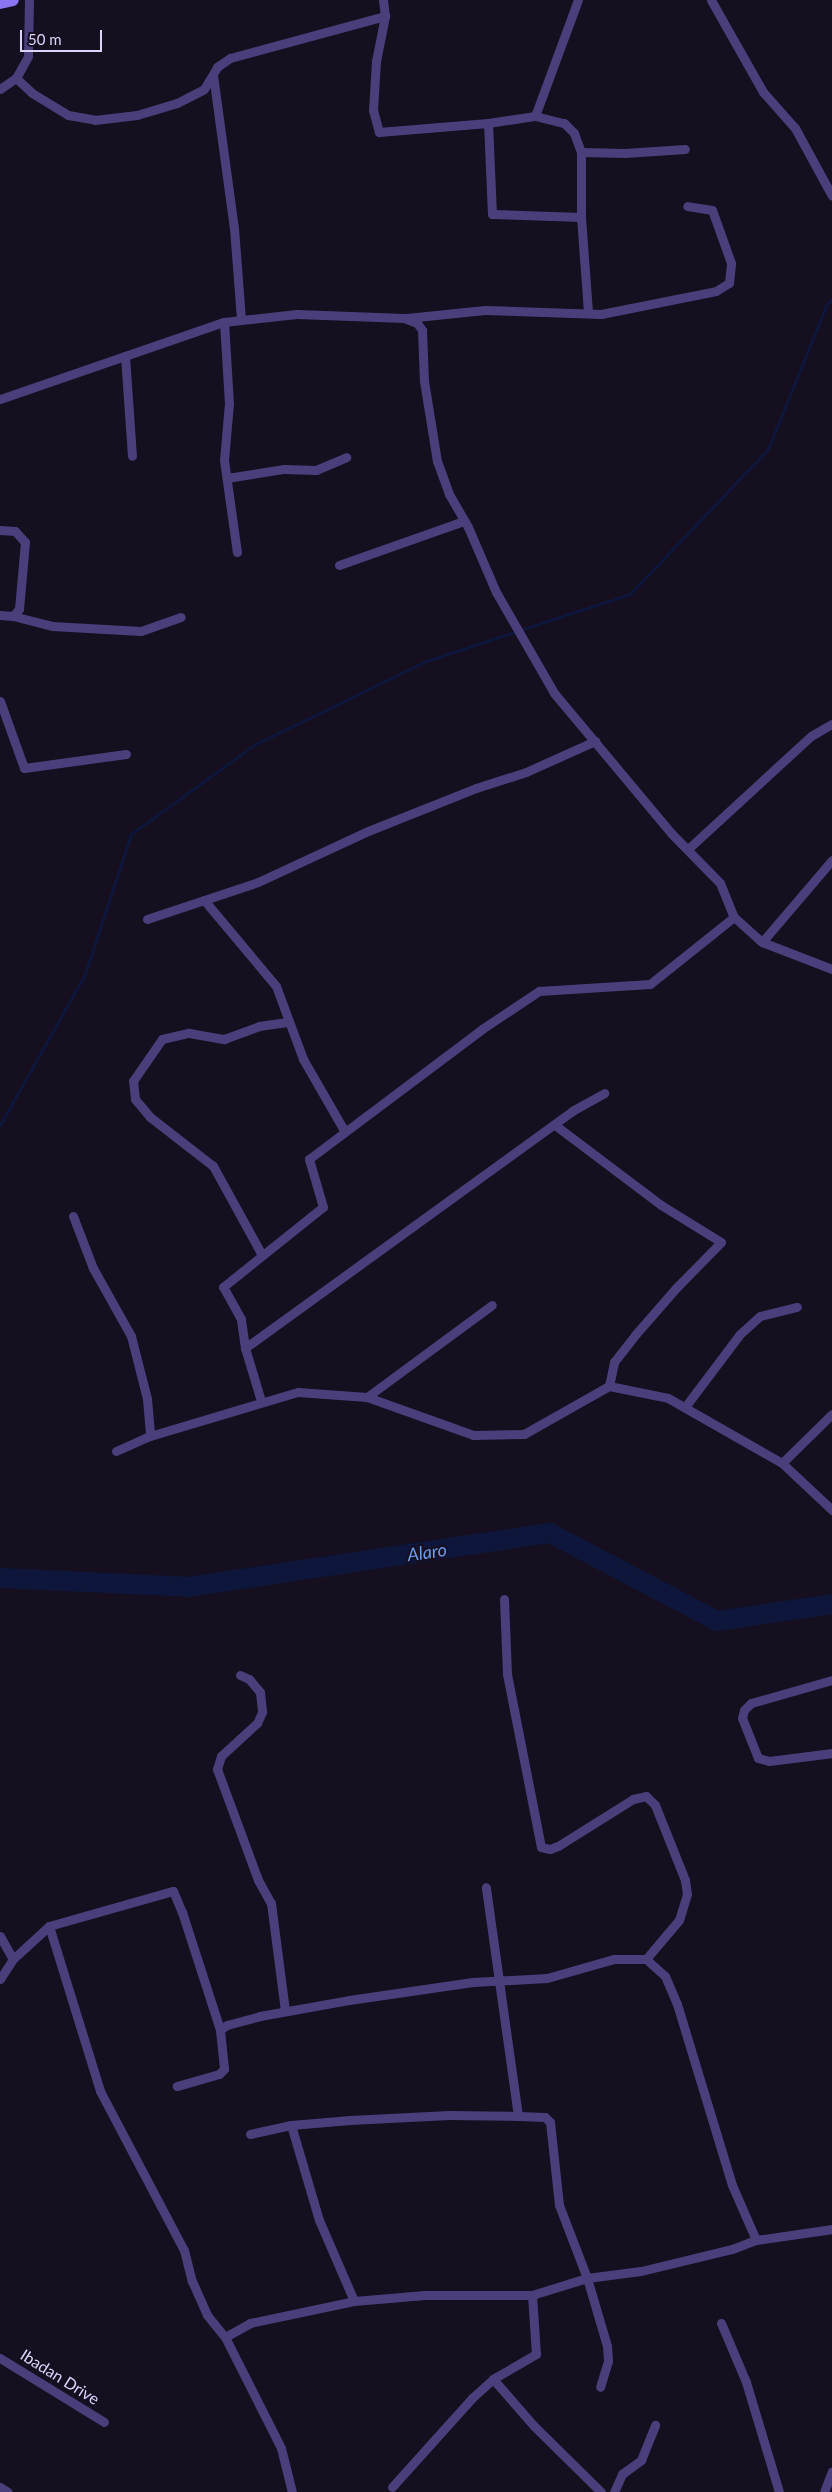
<!DOCTYPE html>
<html>
<head>
<meta charset="utf-8">
<style>
  body { margin:0 }
  #map { position:relative; width:832px; height:2492px; overflow:hidden; background:#150f20; font-family:Lato,sans-serif }
  div>[style] { position:absolute }
  .stream>* { height:3px; margin:-1.5px; padding:0 1.5px; transform-origin:1.5px; border-radius:1.5px; background:#0e173b }
  .river>* { height:20px; margin:-10px; padding:0 10px; transform-origin:10px; border-radius:10px; background:#0e173b }
  .street>* { height:9px; margin:-4.5px; padding:0 4.5px; transform-origin:4.5px; border-radius:4.5px; background:#4b3f7b }
  .secondary>* { height:12px; margin:-6px; padding:0 6px; transform-origin:6px; border-radius:6px; background:#8c74f1 }
  span { translate:-50% -50%; white-space:nowrap; text-align:center; line-height:1.15; -webkit-text-stroke:4px #150f20; paint-order:stroke }
  .street-label { font-size:16px; color:#ded3fb }
  .water-label { font-size:18px; color:#6b9cf0; font-style:italic }
  .scale { position:absolute; left:20px; top:30px; width:82px; height:22px; box-sizing:border-box; border:2px solid #ded3fb; border-top:0; padding-left:6px; font-size:15px; line-height:18px; white-space:nowrap; color:#ded3fb; -webkit-text-stroke:4px #150f20; paint-order:stroke }
</style>
</head>
<body>
<div id="map">
  <div class="stream">
    <div style="left:0;top:1125px;width:173px;rotate:-60.6deg"></div>
    <div style="left:85px;top:974px;width:147px;rotate:-71.8deg"></div>
    <div style="left:131px;top:834px;width:152px;rotate:-35.9deg"></div>
    <div style="left:254px;top:745px;width:191px;rotate:-26deg"></div>
    <div style="left:426px;top:661px;width:215px;rotate:-18.2deg"></div>
    <div style="left:630px;top:594px;width:200px;rotate:-46.4deg"></div>
    <div style="left:768px;top:449px;width:157px;rotate:-67.9deg"></div>
    <div style="left:827px;top:304px;width:7px;rotate:-45deg"></div>
  </div>
  <div class="river">
    <div style="left:0;top:1578px;width:188px;rotate:2.7deg"></div>
    <div style="left:188px;top:1587px;width:366px;rotate:-8.5deg"></div>
    <div style="left:550px;top:1533px;width:189px;rotate:27.8deg"></div>
    <div style="left:717px;top:1621px;width:116px;rotate:-8.4deg"></div>
  </div>
  <div class="street">
    <div style="left:383px;top:0;width:16px;rotate:83deg"></div>
    <div style="left:385px;top:16px;width:46px;rotate:101.3deg"></div>
    <div style="left:376px;top:61px;width:49px;rotate:93.5deg"></div>
    <div style="left:373px;top:110px;width:23px;rotate:75deg"></div>
    <div style="left:379px;top:132px;width:109px;rotate:-4.7deg"></div>
    <div style="left:488px;top:123px;width:48px;rotate:-8.5deg"></div>
    <div style="left:535px;top:116px;width:30px;rotate:14deg"></div>
    <div style="left:564px;top:123px;width:14px;rotate:45deg"></div>
    <div style="left:574px;top:133px;width:20px;rotate:70deg"></div>
    <div style="left:581px;top:152px;width:65px;rotate:90deg"></div>
    <div style="left:581px;top:217px;width:95px;rotate:85.8deg"></div>
    <div style="left:711px;top:0;width:106px;rotate:60.5deg"></div>
    <div style="left:763px;top:92px;width:48px;rotate:48.4deg"></div>
    <div style="left:795px;top:128px;width:77px;rotate:61.4deg"></div>
    <div style="left:213px;top:75px;width:154px;rotate:82.2deg"></div>
    <div style="left:234px;top:228px;width:92px;rotate:85.6deg"></div>
    <div style="left:16px;top:78px;width:22px;rotate:43deg"></div>
    <div style="left:32px;top:93px;width:42px;rotate:31.4deg"></div>
    <div style="left:68px;top:115px;width:27px;rotate:10deg"></div>
    <div style="left:95px;top:120px;width:42px;rotate:-6.8deg"></div>
    <div style="left:137px;top:115px;width:42px;rotate:-16.7deg"></div>
    <div style="left:177px;top:103px;width:30px;rotate:-27deg"></div>
    <div style="left:204px;top:89px;width:26px;rotate:-59deg"></div>
    <div style="left:217px;top:67px;width:16px;rotate:-35deg"></div>
    <div style="left:230px;top:58px;width:161px;rotate:-15.2deg"></div>
    <div style="left:0;top:89px;width:19px;rotate:-35deg"></div>
    <div style="left:16px;top:78px;width:25px;rotate:-61deg"></div>
    <div style="left:28px;top:56px;width:56px;rotate:-89deg"></div>
    <div style="left:535px;top:116px;width:124px;rotate:-69.7deg"></div>
    <div style="left:488px;top:123px;width:91px;rotate:87.5deg"></div>
    <div style="left:492px;top:214px;width:89px;rotate:1.9deg"></div>
    <div style="left:581px;top:152px;width:44px;rotate:1.3deg"></div>
    <div style="left:625px;top:153px;width:60px;rotate:-3.8deg"></div>
    <div style="left:407px;top:318px;width:78px;rotate:-5.9deg"></div>
    <div style="left:485px;top:310px;width:116px;rotate:2deg"></div>
    <div style="left:601px;top:314px;width:117px;rotate:-11.3deg"></div>
    <div style="left:716px;top:291px;width:15px;rotate:-32deg"></div>
    <div style="left:729px;top:283px;width:20px;rotate:-84deg"></div>
    <div style="left:731px;top:263px;width:56px;rotate:-109.7deg"></div>
    <div style="left:712px;top:210px;width:25px;rotate:-171deg"></div>
    <div style="left:224px;top:322px;width:81px;rotate:86.5deg"></div>
    <div style="left:229px;top:403px;width:57px;rotate:95deg"></div>
    <div style="left:224px;top:460px;width:93px;rotate:82deg"></div>
    <div style="left:125px;top:356px;width:100px;rotate:86deg"></div>
    <div style="left:0;top:399px;width:237px;rotate:-19deg"></div>
    <div style="left:224px;top:322px;width:73px;rotate:-6.3deg"></div>
    <div style="left:297px;top:314px;width:107px;rotate:2.1deg"></div>
    <div style="left:404px;top:318px;width:14px;rotate:21deg"></div>
    <div style="left:417px;top:323px;width:9px;rotate:54deg"></div>
    <div style="left:422px;top:330px;width:51px;rotate:87.8deg"></div>
    <div style="left:424px;top:381px;width:81px;rotate:80.8deg"></div>
    <div style="left:437px;top:461px;width:35px;rotate:70deg"></div>
    <div style="left:449px;top:494px;width:38px;rotate:60deg"></div>
    <div style="left:468px;top:527px;width:71px;rotate:66.7deg"></div>
    <div style="left:496px;top:592px;width:116px;rotate:60.1deg"></div>
    <div style="left:554px;top:693px;width:182px;rotate:50.1deg"></div>
    <div style="left:671px;top:833px;width:70px;rotate:45.6deg"></div>
    <div style="left:720px;top:883px;width:37px;rotate:68deg"></div>
    <div style="left:734px;top:917px;width:38px;rotate:42deg"></div>
    <div style="left:762px;top:942px;width:75px;rotate:21.1deg"></div>
    <div style="left:227px;top:478px;width:58px;rotate:-9deg"></div>
    <div style="left:284px;top:469px;width:32px;rotate:2deg"></div>
    <div style="left:316px;top:470px;width:33px;rotate:-23deg"></div>
    <div style="left:0;top:530px;width:15px;rotate:4deg"></div>
    <div style="left:15px;top:531px;width:15px;rotate:48deg"></div>
    <div style="left:25px;top:542px;width:67px;rotate:95.1deg"></div>
    <div style="left:19px;top:609px;width:9px;rotate:131deg"></div>
    <div style="left:13px;top:616px;width:13px;rotate:-176deg"></div>
    <div style="left:339px;top:565px;width:133px;rotate:-19.4deg"></div>
    <div style="left:13px;top:616px;width:40px;rotate:14.4deg"></div>
    <div style="left:52px;top:626px;width:89px;rotate:3.2deg"></div>
    <div style="left:141px;top:631px;width:42px;rotate:-19.3deg"></div>
    <div style="left:0;top:701px;width:71px;rotate:70.3deg"></div>
    <div style="left:24px;top:768px;width:103px;rotate:-7.8deg"></div>
    <div style="left:688px;top:849px;width:167px;rotate:-42.6deg"></div>
    <div style="left:811px;top:736px;width:24px;rotate:-30deg"></div>
    <div style="left:204px;top:900px;width:112px;rotate:50.1deg"></div>
    <div style="left:276px;top:986px;width:78px;rotate:69.7deg"></div>
    <div style="left:303px;top:1059px;width:84px;rotate:60.1deg"></div>
    <div style="left:147px;top:919px;width:117px;rotate:-18.4deg"></div>
    <div style="left:258px;top:882px;width:121px;rotate:-24.9deg"></div>
    <div style="left:368px;top:831px;width:116px;rotate:-21.7deg"></div>
    <div style="left:476px;top:788px;width:52px;rotate:-17.7deg"></div>
    <div style="left:526px;top:772px;width:76px;rotate:-24.2deg"></div>
    <div style="left:762px;top:942px;width:108px;rotate:-49.5deg"></div>
    <div style="left:73px;top:1216px;width:56px;rotate:69deg"></div>
    <div style="left:93px;top:1268px;width:78px;rotate:60.8deg"></div>
    <div style="left:131px;top:1336px;width:65px;rotate:75.7deg"></div>
    <div style="left:147px;top:1399px;width:37px;rotate:85deg"></div>
    <div style="left:262px;top:1255px;width:102px;rotate:-118.8deg"></div>
    <div style="left:213px;top:1166px;width:80px;rotate:-142.1deg"></div>
    <div style="left:150px;top:1117px;width:23px;rotate:-130deg"></div>
    <div style="left:135px;top:1099px;width:18px;rotate:-96deg"></div>
    <div style="left:133px;top:1081px;width:51px;rotate:-55.4deg"></div>
    <div style="left:162px;top:1039px;width:28px;rotate:-13deg"></div>
    <div style="left:189px;top:1033px;width:36px;rotate:10deg"></div>
    <div style="left:224px;top:1039px;width:37px;rotate:-20deg"></div>
    <div style="left:259px;top:1026px;width:30px;rotate:-8deg"></div>
    <div style="left:245px;top:1348px;width:404px;rotate:-35.9deg"></div>
    <div style="left:572px;top:1111px;width:37px;rotate:-29deg"></div>
    <div style="left:609px;top:1386px;width:60px;rotate:11.5deg"></div>
    <div style="left:668px;top:1398px;width:131px;rotate:29.7deg"></div>
    <div style="left:367px;top:1397px;width:155px;rotate:-36.4deg"></div>
    <div style="left:261px;top:1401px;width:55px;rotate:-106.8deg"></div>
    <div style="left:245px;top:1348px;width:29px;rotate:-98deg"></div>
    <div style="left:241px;top:1319px;width:37px;rotate:-119deg"></div>
    <div style="left:223px;top:1287px;width:128px;rotate:-38.7deg"></div>
    <div style="left:323px;top:1207px;width:50px;rotate:-106.3deg"></div>
    <div style="left:309px;top:1159px;width:216px;rotate:-36.9deg"></div>
    <div style="left:482px;top:1029px;width:69px;rotate:-33.7deg"></div>
    <div style="left:539px;top:991px;width:111px;rotate:-3.6deg"></div>
    <div style="left:650px;top:984px;width:107px;rotate:-38.6deg"></div>
    <div style="left:685px;top:1407px;width:91px;rotate:-53deg"></div>
    <div style="left:740px;top:1334px;width:27px;rotate:-42deg"></div>
    <div style="left:760px;top:1316px;width:38px;rotate:-14deg"></div>
    <div style="left:832px;top:1414px;width:70px;rotate:135.6deg"></div>
    <div style="left:782px;top:1463px;width:69px;rotate:43.2deg"></div>
    <div style="left:116px;top:1451px;width:37px;rotate:-24deg"></div>
    <div style="left:150px;top:1436px;width:154px;rotate:-16.6deg"></div>
    <div style="left:298px;top:1392px;width:69px;rotate:4.1deg"></div>
    <div style="left:367px;top:1397px;width:113px;rotate:19.7deg"></div>
    <div style="left:473px;top:1435px;width:51px;rotate:-1.1deg"></div>
    <div style="left:524px;top:1434px;width:98px;rotate:-29.5deg"></div>
    <div style="left:609px;top:1386px;width:25px;rotate:-78deg"></div>
    <div style="left:614px;top:1362px;width:34px;rotate:-52deg"></div>
    <div style="left:635px;top:1335px;width:62px;rotate:-48.9deg"></div>
    <div style="left:676px;top:1288px;width:64px;rotate:-45.6deg"></div>
    <div style="left:721px;top:1242px;width:70px;rotate:-148.3deg"></div>
    <div style="left:661px;top:1205px;width:133px;rotate:-143deg"></div>
    <div style="left:504px;top:1599px;width:75px;rotate:87.7deg"></div>
    <div style="left:507px;top:1674px;width:176px;rotate:78.9deg"></div>
    <div style="left:541px;top:1847px;width:9px;rotate:13deg"></div>
    <div style="left:550px;top:1849px;width:9px;rotate:-21deg"></div>
    <div style="left:558px;top:1846px;width:89px;rotate:-32.1deg"></div>
    <div style="left:633px;top:1799px;width:13px;rotate:-13deg"></div>
    <div style="left:646px;top:1796px;width:13px;rotate:45deg"></div>
    <div style="left:655px;top:1805px;width:81px;rotate:68.2deg"></div>
    <div style="left:685px;top:1880px;width:14px;rotate:82deg"></div>
    <div style="left:687px;top:1894px;width:27px;rotate:107deg"></div>
    <div style="left:679px;top:1920px;width:51px;rotate:130.2deg"></div>
    <div style="left:240px;top:1675px;width:10px;rotate:24deg"></div>
    <div style="left:249px;top:1679px;width:17px;rotate:50deg"></div>
    <div style="left:260px;top:1692px;width:20px;rotate:84deg"></div>
    <div style="left:262px;top:1712px;width:12px;rotate:114deg"></div>
    <div style="left:257px;top:1723px;width:49px;rotate:137.5deg"></div>
    <div style="left:221px;top:1756px;width:14px;rotate:107deg"></div>
    <div style="left:217px;top:1769px;width:118px;rotate:69.7deg"></div>
    <div style="left:258px;top:1880px;width:26px;rotate:61deg"></div>
    <div style="left:271px;top:1903px;width:109px;rotate:82.6deg"></div>
    <div style="left:832px;top:1680px;width:84px;rotate:164.1deg"></div>
    <div style="left:751px;top:1703px;width:10px;rotate:135deg"></div>
    <div style="left:744px;top:1710px;width:8px;rotate:104deg"></div>
    <div style="left:742px;top:1718px;width:43px;rotate:68.2deg"></div>
    <div style="left:758px;top:1758px;width:11px;rotate:15deg"></div>
    <div style="left:769px;top:1761px;width:64px;rotate:-7.2deg"></div>
    <div style="left:49px;top:1926px;width:173px;rotate:72.8deg"></div>
    <div style="left:100px;top:2091px;width:180px;rotate:62.2deg"></div>
    <div style="left:184px;top:2250px;width:32px;rotate:76deg"></div>
    <div style="left:192px;top:2281px;width:37px;rotate:66deg"></div>
    <div style="left:207px;top:2315px;width:28px;rotate:51deg"></div>
    <div style="left:225px;top:2337px;width:124px;rotate:63.2deg"></div>
    <div style="left:281px;top:2448px;width:45px;rotate:76deg"></div>
    <div style="left:0;top:1936px;width:26px;rotate:61deg"></div>
    <div style="left:0;top:1979px;width:24px;rotate:-57deg"></div>
    <div style="left:13px;top:1959px;width:49px;rotate:-42.5deg"></div>
    <div style="left:49px;top:1926px;width:129px;rotate:-15.8deg"></div>
    <div style="left:173px;top:1891px;width:23px;rotate:67deg"></div>
    <div style="left:182px;top:1912px;width:124px;rotate:72.1deg"></div>
    <div style="left:220px;top:2030px;width:39px;rotate:84deg"></div>
    <div style="left:224px;top:2069px;width:7px;rotate:135deg"></div>
    <div style="left:219px;top:2074px;width:44px;rotate:164.1deg"></div>
    <div style="left:220px;top:2030px;width:9px;rotate:-36deg"></div>
    <div style="left:227px;top:2025px;width:34px;rotate:-15deg"></div>
    <div style="left:260px;top:2016px;width:90px;rotate:-10.2deg"></div>
    <div style="left:349px;top:2000px;width:125px;rotate:-8.3deg"></div>
    <div style="left:473px;top:1982px;width:74px;rotate:-3.1deg"></div>
    <div style="left:547px;top:1978px;width:70px;rotate:-15.8deg"></div>
    <div style="left:614px;top:1959px;width:32px"></div>
    <div style="left:646px;top:1959px;width:25px;rotate:42deg"></div>
    <div style="left:665px;top:1976px;width:30px;rotate:67deg"></div>
    <div style="left:677px;top:2004px;width:189px;rotate:73.1deg"></div>
    <div style="left:732px;top:2185px;width:60px;rotate:66.4deg"></div>
    <div style="left:756px;top:2240px;width:77px;rotate:-8.2deg"></div>
    <div style="left:518px;top:2116px;width:27px;rotate:2deg"></div>
    <div style="left:545px;top:2117px;width:7px;rotate:45deg"></div>
    <div style="left:550px;top:2122px;width:83px;rotate:83.8deg"></div>
    <div style="left:559px;top:2205px;width:78px;rotate:69deg"></div>
    <div style="left:587px;top:2278px;width:71px;rotate:73.6deg"></div>
    <div style="left:607px;top:2346px;width:15px;rotate:86deg"></div>
    <div style="left:608px;top:2361px;width:27px;rotate:107deg"></div>
    <div style="left:291px;top:2125px;width:99px;rotate:73.6deg"></div>
    <div style="left:319px;top:2220px;width:88px;rotate:66.6deg"></div>
    <div style="left:250px;top:2134px;width:42px;rotate:-12.4deg"></div>
    <div style="left:291px;top:2125px;width:59px;rotate:-4.8deg"></div>
    <div style="left:350px;top:2120px;width:99px;rotate:-2.9deg"></div>
    <div style="left:449px;top:2115px;width:69px;rotate:0.8deg"></div>
    <div style="left:518px;top:2116px;width:231px;rotate:-98deg"></div>
    <div style="left:721px;top:2323px;width:64px;rotate:67deg"></div>
    <div style="left:746px;top:2382px;width:115px;rotate:73.3deg"></div>
    <div style="left:225px;top:2337px;width:29px;rotate:-29deg"></div>
    <div style="left:250px;top:2323px;width:106px;rotate:-11.9deg"></div>
    <div style="left:354px;top:2301px;width:71px;rotate:-4.8deg"></div>
    <div style="left:425px;top:2295px;width:107px"></div>
    <div style="left:0;top:2358px;width:122px;rotate:31.6deg"></div>
    <div style="left:493px;top:2379px;width:62px;rotate:48.9deg"></div>
    <div style="left:534px;top:2426px;width:94px;rotate:44.6deg"></div>
    <div style="left:0;top:2487px;width:9px;rotate:32deg"></div>
    <div style="left:392px;top:2487px;width:120px;rotate:-48deg"></div>
    <div style="left:472px;top:2398px;width:28px;rotate:-42deg"></div>
    <div style="left:493px;top:2379px;width:50px;rotate:-30.2deg"></div>
    <div style="left:536px;top:2354px;width:59px;rotate:-93.9deg"></div>
    <div style="left:532px;top:2295px;width:58px;rotate:-17.2deg"></div>
    <div style="left:587px;top:2278px;width:54px;rotate:-7.4deg"></div>
    <div style="left:641px;top:2271px;width:94px;rotate:-13.6deg"></div>
    <div style="left:732px;top:2249px;width:26px;rotate:-21deg"></div>
    <div style="left:614px;top:2492px;width:20px;rotate:-66deg"></div>
    <div style="left:622px;top:2474px;width:24px;rotate:-36deg"></div>
    <div style="left:641px;top:2460px;width:38px;rotate:-68deg"></div>
    <div style="left:824px;top:2492px;width:22px;rotate:-69deg"></div>
  </div>
  <div class="secondary">
    <div style="left:0;top:3px;width:13px;rotate:-13deg"></div>
  </div>
  <div class="street-label">
    <span style="left:60px;top:2377px;rotate:32deg">Ibadan Drive</span>
  </div>
  <div class="water-label">
    <span style="left:427px;top:1552px;rotate:-8deg">Alaro</span>
  </div>
  <div class="scale">50 m</div>
</div>
</body>
</html>
